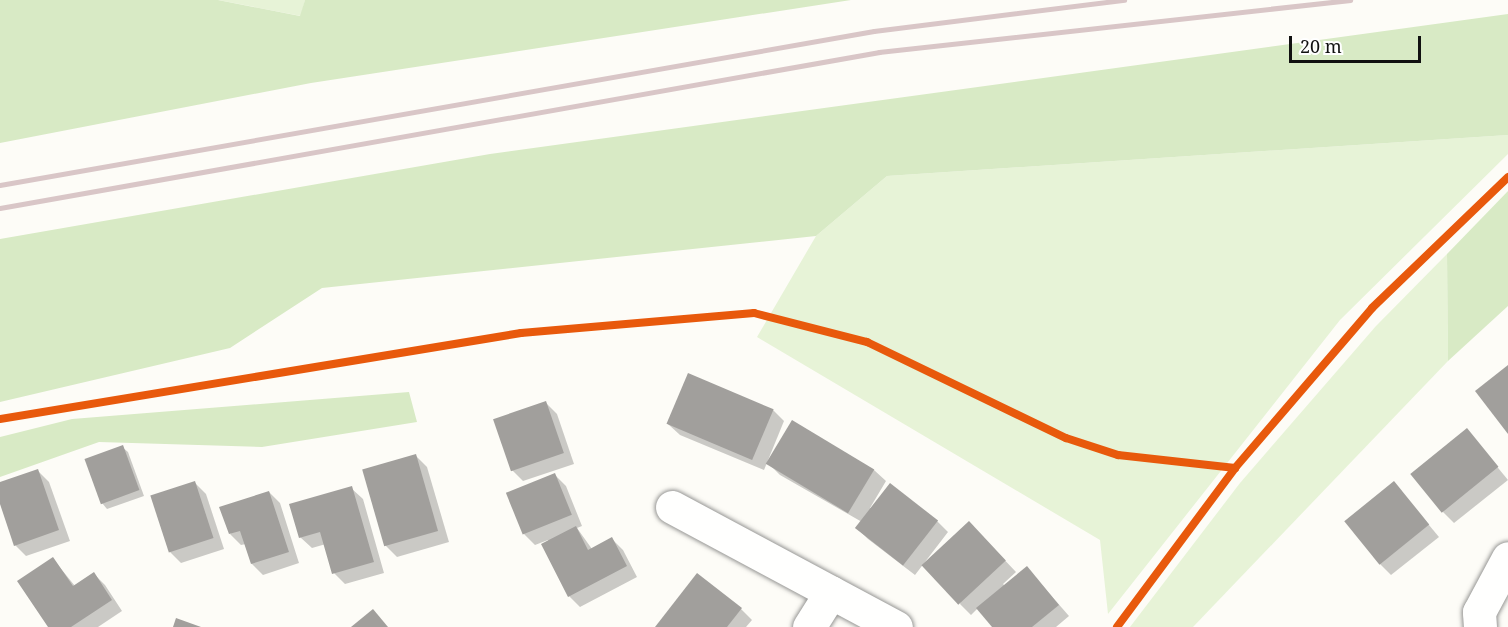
<!DOCTYPE html>
<html>
<head>
<meta charset="utf-8">
<style>
  body { margin:0 }
  #map { position:relative; width:1508px; height:627px; overflow:hidden; background:#fdfcf7; font-family:"Noto Serif",serif }
  div>[style] { position:absolute }
  .green>* { inset:0; background:#e7f3d7 }
  .forest>* { inset:0; background:#d8eac5 }
  .shadow>* { inset:0; background:#0003 }
  .building>* { inset:0; background:#a19f9c; transform-origin:0 0 }
  .roads { filter:drop-shadow(0 0 2px #979795) drop-shadow(0 0 2px #979795) }
  .minor>* { height:33px; margin:-16.5px; padding:0 16.5px; transform-origin:16.5px; border-radius:16.5px; background:#fffffe }
  .rail>* { height:4.5px; margin:-2.25px; padding:0 2.25px; transform-origin:2.25px; border-radius:2.25px; background:#d9c6c7 }
  .cycleway>* { height:8px; margin:-4px; padding:0 4px; transform-origin:4px; border-radius:4px; background:#e8590c }
  span { translate:-50% -50%; white-space:nowrap; text-align:center; line-height:1.15; -webkit-text-stroke:6px #fff; paint-order:stroke }
  .scale { position:absolute; left:1289px; top:36px; width:132px; height:27px; box-sizing:border-box; border:3px solid #111; border-top:0; padding-left:8px; font-size:18px; line-height:21px; white-space:nowrap; color:#111; -webkit-text-stroke:4px #fff; paint-order:stroke }
</style>
</head>
<body>
<div id="map">
  <div class="green">
    <div style="clip-path:polygon(218px 0,305px 0,301px 16px)"></div>
    <div style="clip-path:polygon(1508px 135px,1508px 154px,1340px 320px,1108px 614px,1100px 540px,757px 337px,816px 236px,887px 176px)"></div>
    <div style="clip-path:polygon(1447px 254px,1448px 361px,1193px 627px,1130px 627px,1240px 483px,1376px 326px)"></div>
  </div>
  <div class="forest">
    <div style="clip-path:polygon(0 0,218px 0,300px 16px,305px 0,851px 0,311px 83px,0 143px)"></div>
    <div style="clip-path:polygon(1508px 14px,1508px 135px,887px 176px,816px 236px,322px 288px,230px 348px,0 402px,0 239px,490px 154px)"></div>
    <div style="clip-path:polygon(1508px 191px,1508px 306px,1448px 361px,1447px 254px)"></div>
    <div style="clip-path:polygon(409px 392px,417px 422px,262px 447px,99px 442px,0 477px,0 437px,72px 419px)"></div>
  </div>
  <div class="shadow">
    <div style="clip-path:polygon(546px 403px,557px 414px,574px 464px,523px 481px,512px 470px)"></div>
    <div style="clip-path:polygon(773px 410px,784px 421px,764px 470px,680px 435px,668px 424px)"></div>
    <div style="clip-path:polygon(793px 422px,874px 470px,886px 481px,870px 508px,937px 521px,948px 532px,915px 575px,868px 539px,857px 528px,862px 522px,780px 475px,769px 464px)"></div>
    <div style="clip-path:polygon(1467px 430px,1508px 480px,1454px 523px,1443px 512px)"></div>
    <div style="clip-path:polygon(122px 447px,128px 452px,144px 496px,107px 509px,102px 503px)"></div>
    <div style="clip-path:polygon(416px 456px,427px 467px,449px 542px,397px 557px,386px 546px,364px 471px)"></div>
    <div style="clip-path:polygon(38px 471px,49px 482px,70px 541px,26px 556px,15px 545px,0 499px,0 484px)"></div>
    <div style="clip-path:polygon(555px 475px,566px 486px,582px 526px,577px 528px,592px 549px,612px 539px,623px 550px,637px 577px,580px 607px,569px 596px,548px 540px,535px 545px,524px 534px)"></div>
    <div style="clip-path:polygon(195px 483px,206px 494px,224px 549px,181px 563px,170px 552px)"></div>
    <div style="clip-path:polygon(1394px 483px,1439px 537px,1391px 575px,1380px 564px)"></div>
    <div style="clip-path:polygon(351px 488px,363px 499px,384px 573px,345px 584px,334px 573px,326px 544px,312px 548px,300px 537px)"></div>
    <div style="clip-path:polygon(269px 492px,280px 503px,299px 563px,263px 575px,252px 564px,246px 544px,241px 545px,230px 534px)"></div>
    <div style="clip-path:polygon(980px 534px,1016px 572px,1003px 584px,1005px 586px,1027px 568px,1069px 616px,1056px 627px,994px 627px,978px 608px,971px 615px,960px 604px)"></div>
    <div style="clip-path:polygon(53px 559px,75px 586px,94px 574px,105px 585px,122px 611px,98px 627px,50px 627px)"></div>
    <div style="clip-path:polygon(741px 609px,752px 620px,746px 627px,657px 627px)"></div>
  </div>
  <div class="building">
    <div style="clip-path:polygon(1508px 365px,1508px 434px,1475px 391px)"></div>
    <div style="left:688px;top:373px;width:93px;height:55px;rotate:23deg"></div>
    <div style="left:546px;top:401px;width:55px;height:56px;rotate:71deg"></div>
    <div style="left:792px;top:420px;width:96px;height:51px;rotate:31deg"></div>
    <div style="left:1467px;top:428px;width:50px;height:73px;rotate:51deg"></div>
    <div style="left:123px;top:445px;width:48px;height:41px;rotate:70deg"></div>
    <div style="left:416px;top:454px;width:80px;height:56px;rotate:74deg"></div>
    <div style="clip-path:polygon(38px 469px,59px 530px,14px 546px,0 504px,0 482px)"></div>
    <div style="left:555px;top:473px;width:45px;height:53px;rotate:68deg"></div>
    <div style="left:195px;top:481px;width:60px;height:47px;rotate:72deg"></div>
    <div style="left:1394px;top:481px;width:56px;height:64px;rotate:51deg"></div>
    <div style="left:890px;top:483px;width:61px;height:57px;rotate:38deg"></div>
    <div style="clip-path:polygon(352px 486px,374px 562px,332px 574px,320px 532px,299px 538px,289px 504px)"></div>
    <div style="clip-path:polygon(269px 491px,289px 552px,251px 564px,240px 531px,229px 534px,219px 507px)"></div>
    <div style="left:969px;top:521px;width:54px;height:65px;rotate:47deg"></div>
    <div style="clip-path:polygon(576px 526px,588px 550px,612px 537px,627px 566px,568px 597px,541px 544px)"></div>
    <div style="clip-path:polygon(53px 557px,73px 586px,94px 572px,112px 600px,71px 627px,48px 627px,17px 581px)"></div>
    <div style="clip-path:polygon(1027px 566px,1059px 605px,1032px 627px,992px 627px,976px 608px)"></div>
    <div style="clip-path:polygon(697px 573px,742px 608px,727px 627px,655px 627px)"></div>
    <div style="clip-path:polygon(373px 609px,388px 627px,351px 627px)"></div>
    <div style="clip-path:polygon(176px 618px,201px 627px,173px 627px)"></div>
  </div>
  <div class="roads">
    <div class="minor">
      <div style="left:672px;top:507px;width:254px;rotate:28.2deg"></div>
      <div style="left:809px;top:627px;width:41px;rotate:-57.8deg"></div>
      <div style="left:1480px;top:627px;width:15px;rotate:-94deg"></div>
      <div style="left:1479px;top:612px;width:61px;rotate:-61.8deg"></div>
    </div>
  </div>
  <div class="rail">
    <div style="left:0;top:185px;width:887px;rotate:-9.99deg"></div>
    <div style="left:874px;top:31px;width:252px;rotate:-7.1deg"></div>
    <div style="left:0;top:208px;width:893px;rotate:-10.06deg"></div>
    <div style="left:879px;top:52px;width:474px;rotate:-6.3deg"></div>
  </div>
  <div class="cycleway">
    <div style="left:0;top:419px;width:528px;rotate:-9.37deg"></div>
    <div style="left:521px;top:333px;width:234px;rotate:-4.9deg"></div>
    <div style="left:754px;top:313px;width:117px;rotate:14.4deg"></div>
    <div style="left:867px;top:342px;width:221px;rotate:25.8deg"></div>
    <div style="left:1066px;top:438px;width:55px;rotate:18.1deg"></div>
    <div style="left:1118px;top:455px;width:118px;rotate:6.3deg"></div>
    <div style="left:1117px;top:627px;width:198px;rotate:-53.4deg"></div>
    <div style="left:1235px;top:468px;width:211px;rotate:-49.4deg"></div>
    <div style="left:1372px;top:308px;width:189px;rotate:-43.9deg"></div>
  </div>
  <div class="scale">20 m</div>
</div>
</body>
</html>
